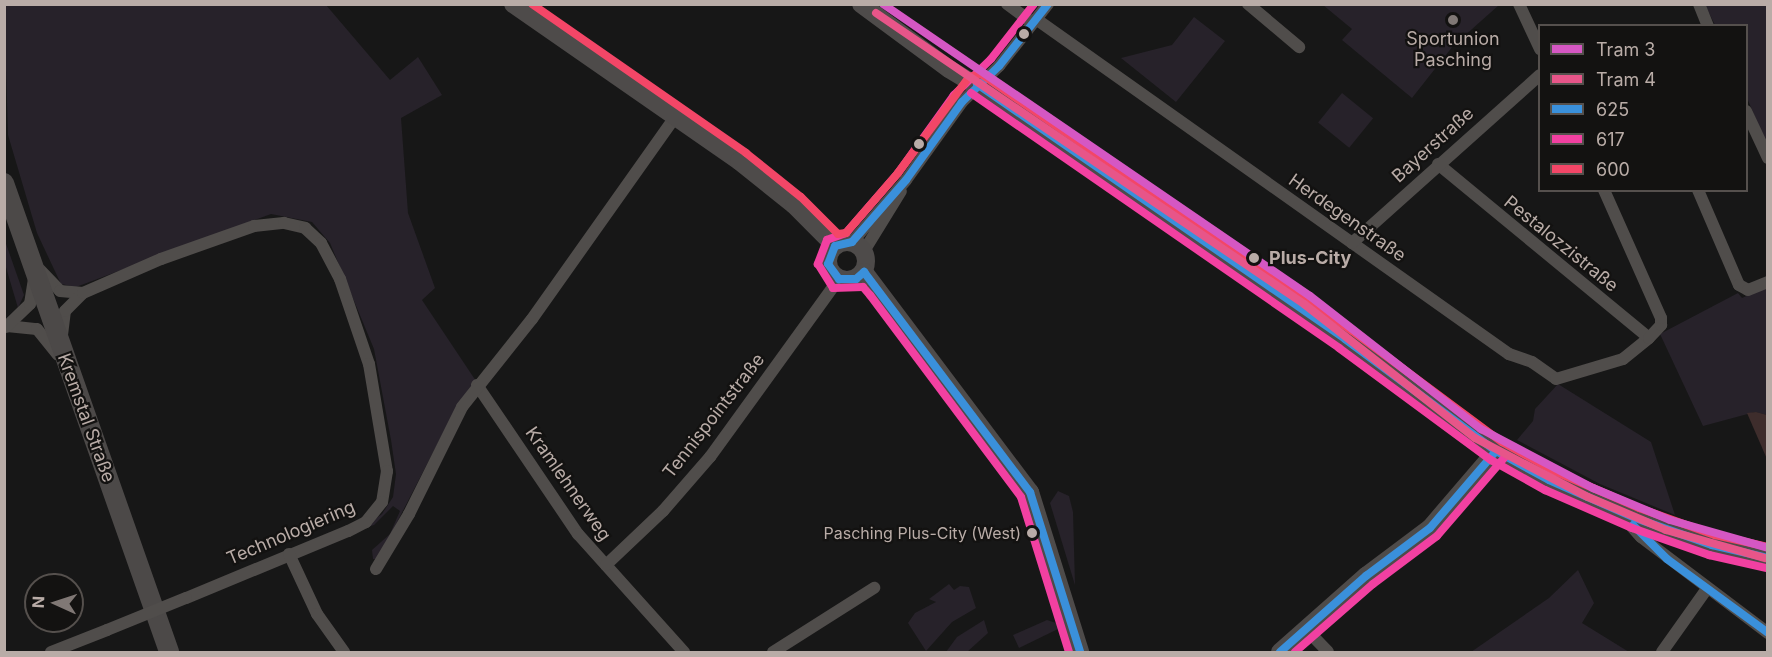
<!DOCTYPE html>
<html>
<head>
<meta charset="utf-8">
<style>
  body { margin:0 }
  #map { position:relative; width:1772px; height:657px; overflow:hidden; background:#171717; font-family:Inter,sans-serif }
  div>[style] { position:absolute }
  .green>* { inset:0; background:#27222a; transform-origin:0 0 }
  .water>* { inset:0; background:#3e2d2c }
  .street>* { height:12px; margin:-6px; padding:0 6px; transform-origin:6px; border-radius:6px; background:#504d4b }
  .secondary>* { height:18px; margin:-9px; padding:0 9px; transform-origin:9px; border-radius:9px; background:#4e4b4a }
  .secondary>.ring { margin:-9px; padding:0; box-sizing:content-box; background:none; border:18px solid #4e4b4a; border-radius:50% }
  .primary>* { height:20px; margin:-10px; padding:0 10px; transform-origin:10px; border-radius:10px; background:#4c4948 }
  .street-bridge>* { height:12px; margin:-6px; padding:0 6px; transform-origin:6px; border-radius:6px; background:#504d4b }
  .bus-1>* { height:8px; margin:-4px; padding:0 4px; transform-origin:4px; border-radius:4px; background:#3a90db }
  .bus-2>* { height:8px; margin:-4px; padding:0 4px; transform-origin:4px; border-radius:4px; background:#f240a1 }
  .bus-3>* { height:8px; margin:-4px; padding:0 4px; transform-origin:4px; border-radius:4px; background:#f34667 }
  .tram-1>* { height:8px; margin:-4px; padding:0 4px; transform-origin:4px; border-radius:4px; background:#d557c3 }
  .tram-2>* { height:8px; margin:-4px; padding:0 4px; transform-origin:4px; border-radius:4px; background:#e75589 }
  .dots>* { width:16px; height:16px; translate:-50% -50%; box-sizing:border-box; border:3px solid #131211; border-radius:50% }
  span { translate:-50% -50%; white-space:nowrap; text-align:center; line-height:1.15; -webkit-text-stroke:4.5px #131211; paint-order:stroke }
  .bus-label { font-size:16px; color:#b9aca7 }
  .right { translate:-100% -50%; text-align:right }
  .poi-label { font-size:18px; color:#b9aca7 }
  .street-label { font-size:18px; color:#b9aca7 }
  .stop-label { font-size:18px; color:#b9aca7; font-weight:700 }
  .left { translate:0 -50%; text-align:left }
  .frame { position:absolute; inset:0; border:6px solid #b9aca7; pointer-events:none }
  .legend { position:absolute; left:1538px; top:24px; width:210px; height:168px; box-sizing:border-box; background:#131211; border:2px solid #55504d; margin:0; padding:8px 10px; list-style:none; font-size:18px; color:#b9aca7 }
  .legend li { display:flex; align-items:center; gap:12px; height:30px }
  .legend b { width:30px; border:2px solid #55504d }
  .north { position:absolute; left:24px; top:573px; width:60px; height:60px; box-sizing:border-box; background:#131211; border:2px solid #55504d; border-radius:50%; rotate:273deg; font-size:16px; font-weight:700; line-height:24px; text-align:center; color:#b9aca7 }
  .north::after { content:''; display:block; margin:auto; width:21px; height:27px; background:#807875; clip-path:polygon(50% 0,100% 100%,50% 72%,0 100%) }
</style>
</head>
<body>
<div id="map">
  <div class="green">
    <div style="clip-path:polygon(4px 5px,326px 5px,390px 80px,418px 57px,442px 95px,401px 118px,408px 213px,435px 288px,422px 300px,476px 381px,456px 408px,378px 559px,373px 559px,372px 550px,390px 534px,400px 511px,393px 506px,374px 525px,361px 529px,382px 514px,393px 497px,396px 474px,391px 440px,374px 349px,330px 243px,312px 222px,271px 214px,76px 287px,61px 284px,37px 233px,8px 135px)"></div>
    <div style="clip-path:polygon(1323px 5px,1499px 5px,1453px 46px,1412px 98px,1342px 40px,1352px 29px)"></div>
    <div style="clip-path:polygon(1705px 5px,1767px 5px,1767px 145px,1747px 98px,1746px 26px,1715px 25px)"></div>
    <div style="clip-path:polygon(1194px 17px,1225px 41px,1176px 102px,1121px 58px,1172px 45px)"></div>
    <div style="left:1342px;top:93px;width:40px;height:38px;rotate:39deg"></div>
    <div style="clip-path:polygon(4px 238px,24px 295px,18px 308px,5px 264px)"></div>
    <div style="clip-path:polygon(1767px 287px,1767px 415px,1755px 412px,1703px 426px,1660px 334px,1738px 293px,1742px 298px)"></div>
    <div style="clip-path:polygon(1558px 384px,1651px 442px,1675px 515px,1600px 484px,1517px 440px,1533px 421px,1535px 409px)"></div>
    <div style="clip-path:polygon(1058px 491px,1069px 496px,1073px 512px,1075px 585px,1050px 503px)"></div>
    <div style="clip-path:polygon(1578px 570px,1594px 603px,1582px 623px,1629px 652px,1471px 652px,1549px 598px)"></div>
    <div style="clip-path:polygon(949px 584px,954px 590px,960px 586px,969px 587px,976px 608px,952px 622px,926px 651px,908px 623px,915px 613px,936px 602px,929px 599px)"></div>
    <div style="clip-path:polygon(984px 620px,988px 633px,967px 652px,946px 652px,957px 637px)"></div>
    <div style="clip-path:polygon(1047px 620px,1056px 623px,1058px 629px,1019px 648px,1013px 635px)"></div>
  </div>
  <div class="water">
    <div style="clip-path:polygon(1756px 412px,1767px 415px,1767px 459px,1747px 413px)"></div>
  </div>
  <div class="street">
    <div style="left:1007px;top:4px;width:32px;rotate:36deg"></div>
    <div style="left:1248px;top:4px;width:67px;rotate:40.1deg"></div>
    <div style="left:1519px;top:4px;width:50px;rotate:65deg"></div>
    <div style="left:1699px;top:4px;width:24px;rotate:68deg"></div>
    <div style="left:1036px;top:19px;width:580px;rotate:35.31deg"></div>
    <div style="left:1509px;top:354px;width:24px;rotate:19deg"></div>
    <div style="left:1532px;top:362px;width:29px;rotate:35deg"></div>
    <div style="left:1556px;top:379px;width:70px;rotate:-16.6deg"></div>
    <div style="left:1623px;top:359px;width:33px;rotate:-39deg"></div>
    <div style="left:1746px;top:111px;width:52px;rotate:64.9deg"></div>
    <div style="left:1438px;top:164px;width:273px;rotate:39.5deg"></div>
    <div style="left:1649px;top:338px;width:18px;rotate:-47deg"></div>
    <div style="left:1661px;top:325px;width:7px;rotate:-90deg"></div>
    <div style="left:1661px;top:318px;width:140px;rotate:-114deg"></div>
    <div style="left:1698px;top:190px;width:103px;rotate:66.7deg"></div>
    <div style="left:1739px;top:285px;width:10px;rotate:29deg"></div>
    <div style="left:1748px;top:290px;width:22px;rotate:-22deg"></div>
    <div style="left:852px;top:242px;width:82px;rotate:-48.9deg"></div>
    <div style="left:906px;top:180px;width:96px;rotate:-54.3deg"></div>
    <div style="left:962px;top:102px;width:52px;rotate:-44.2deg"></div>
    <div style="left:999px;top:66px;width:79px;rotate:-51.7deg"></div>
    <div style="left:1352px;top:243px;width:252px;rotate:-41.8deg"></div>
    <div style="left:864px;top:251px;width:70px;rotate:-58.3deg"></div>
    <div style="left:40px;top:270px;width:29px;rotate:46deg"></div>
    <div style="left:60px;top:291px;width:23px;rotate:5deg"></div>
    <div style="left:7px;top:326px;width:30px;rotate:6deg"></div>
    <div style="left:37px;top:329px;width:33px;rotate:51deg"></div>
    <div style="left:6px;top:327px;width:33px;rotate:-44deg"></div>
    <div style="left:30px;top:304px;width:26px;rotate:-81deg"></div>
    <div style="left:62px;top:335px;width:24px;rotate:-83deg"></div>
    <div style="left:65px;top:311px;width:25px;rotate:-45deg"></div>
    <div style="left:83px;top:293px;width:85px;rotate:-23.6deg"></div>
    <div style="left:161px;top:259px;width:99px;rotate:-19.5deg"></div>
    <div style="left:254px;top:226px;width:30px;rotate:-6deg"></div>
    <div style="left:284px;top:223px;width:22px;rotate:13deg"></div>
    <div style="left:305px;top:228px;width:22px;rotate:43deg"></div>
    <div style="left:321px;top:243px;width:41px;rotate:62.2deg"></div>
    <div style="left:340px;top:279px;width:90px;rotate:71.2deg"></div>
    <div style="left:369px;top:364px;width:109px;rotate:80.5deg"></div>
    <div style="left:387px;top:471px;width:31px;rotate:99deg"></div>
    <div style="left:382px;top:502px;width:26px;rotate:129deg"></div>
    <div style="left:366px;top:522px;width:20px;rotate:153deg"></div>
    <div style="left:348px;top:531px;width:175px;rotate:157.5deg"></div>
    <div style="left:477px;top:385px;width:180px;rotate:55.9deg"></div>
    <div style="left:578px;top:534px;width:159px;rotate:48.1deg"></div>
    <div style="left:1635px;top:518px;width:9px;rotate:108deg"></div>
    <div style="left:1632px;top:527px;width:13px;rotate:48deg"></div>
    <div style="left:1641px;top:537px;width:159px;rotate:37.1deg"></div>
    <div style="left:289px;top:554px;width:66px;rotate:65deg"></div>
    <div style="left:317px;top:614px;width:47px;rotate:54.6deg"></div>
    <div style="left:606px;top:565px;width:79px;rotate:-43.5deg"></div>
    <div style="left:663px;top:511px;width:72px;rotate:-49deg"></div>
    <div style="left:710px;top:457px;width:220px;rotate:-54.1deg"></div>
    <div style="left:376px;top:569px;width:64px;rotate:-59deg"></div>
    <div style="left:409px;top:514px;width:119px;rotate:-63.6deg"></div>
    <div style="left:462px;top:407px;width:112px;rotate:-51.5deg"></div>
    <div style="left:532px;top:319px;width:247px;rotate:-54.7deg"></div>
    <div style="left:1305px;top:628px;width:33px;rotate:46deg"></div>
    <div style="left:51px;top:652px;width:60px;rotate:-21.4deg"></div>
    <div style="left:773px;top:652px;width:120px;rotate:-32.4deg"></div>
    <div style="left:1662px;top:652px;width:76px;rotate:-54.6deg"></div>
  </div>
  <div class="secondary">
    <div style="left:513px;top:4px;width:275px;rotate:34.8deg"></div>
    <div style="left:739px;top:161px;width:70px;rotate:38.7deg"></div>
    <div style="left:794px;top:205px;width:58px;rotate:45deg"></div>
    <div style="left:861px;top:4px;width:109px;rotate:36.5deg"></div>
    <div style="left:949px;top:69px;width:77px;rotate:31.2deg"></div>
    <div style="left:1015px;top:109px;width:402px;rotate:34.9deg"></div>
    <div style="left:1345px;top:339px;width:188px;rotate:36.6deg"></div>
    <div style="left:1496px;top:451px;width:60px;rotate:28.7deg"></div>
    <div style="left:1549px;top:480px;width:94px;rotate:23.8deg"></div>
    <div style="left:1635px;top:518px;width:82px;rotate:19.3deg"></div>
    <div style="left:1712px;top:545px;width:57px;rotate:13.1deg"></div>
    <div class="ring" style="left:828px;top:242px;width:20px;height:20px"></div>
    <div style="left:864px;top:272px;width:276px;rotate:53deg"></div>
    <div style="left:1030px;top:492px;width:168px;rotate:72.6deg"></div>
    <div style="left:1280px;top:652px;width:115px;rotate:-41.5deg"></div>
    <div style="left:1366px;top:576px;width:80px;rotate:-36.9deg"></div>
    <div style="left:1430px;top:528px;width:101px;rotate:-49.4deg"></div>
  </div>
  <div class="primary">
    <div style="left:4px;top:183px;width:497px;rotate:70.6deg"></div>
  </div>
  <div class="street-bridge">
    <div style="left:107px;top:630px;width:85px;rotate:-22.1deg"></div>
  </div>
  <div class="bus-1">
    <div style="left:1048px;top:4px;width:79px;rotate:128.3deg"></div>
    <div style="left:999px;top:66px;width:52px;rotate:135.8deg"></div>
    <div style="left:962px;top:102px;width:96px;rotate:125.7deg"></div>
    <div style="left:906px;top:180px;width:82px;rotate:131.1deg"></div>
    <div style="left:852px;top:242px;width:17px;rotate:167deg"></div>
    <div style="left:835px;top:246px;width:19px;rotate:111deg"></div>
    <div style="left:828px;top:264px;width:19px;rotate:54deg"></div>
    <div style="left:839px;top:279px;width:17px"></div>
    <div style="left:856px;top:279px;width:11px;rotate:-41deg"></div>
    <div style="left:864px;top:272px;width:276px;rotate:53deg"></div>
    <div style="left:1030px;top:492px;width:168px;rotate:72.6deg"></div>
    <div style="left:977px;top:84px;width:448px;rotate:34.7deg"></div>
    <div style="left:1345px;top:339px;width:188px;rotate:36.6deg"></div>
    <div style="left:1496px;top:451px;width:60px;rotate:28.7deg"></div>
    <div style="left:1549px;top:480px;width:94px;rotate:23.8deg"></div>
    <div style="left:1635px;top:518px;width:82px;rotate:19.3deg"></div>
    <div style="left:1712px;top:545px;width:57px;rotate:13.1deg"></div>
    <div style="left:1633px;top:525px;width:48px;rotate:45deg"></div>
    <div style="left:1667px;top:559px;width:125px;rotate:36.2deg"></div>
    <div style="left:1280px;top:652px;width:115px;rotate:-41.5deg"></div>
    <div style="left:1366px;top:576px;width:80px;rotate:-36.9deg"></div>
    <div style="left:1430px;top:528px;width:101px;rotate:-49.4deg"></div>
  </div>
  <div class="bus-2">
    <div style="left:1034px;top:4px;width:70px;rotate:128deg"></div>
    <div style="left:991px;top:59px;width:52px;rotate:135.8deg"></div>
    <div style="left:954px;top:95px;width:96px;rotate:125.7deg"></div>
    <div style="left:898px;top:173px;width:79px;rotate:130.9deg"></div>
    <div style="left:846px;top:233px;width:20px;rotate:160deg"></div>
    <div style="left:827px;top:240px;width:26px;rotate:111deg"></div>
    <div style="left:818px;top:264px;width:28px;rotate:58deg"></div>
    <div style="left:833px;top:288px;width:30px;rotate:-2deg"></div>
    <div style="left:863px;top:287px;width:11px;rotate:49deg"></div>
    <div style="left:870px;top:295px;width:252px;rotate:53.2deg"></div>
    <div style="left:1021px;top:497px;width:162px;rotate:72.8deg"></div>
    <div style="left:971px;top:93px;width:448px;rotate:34.7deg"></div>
    <div style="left:1339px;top:348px;width:189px;rotate:36.4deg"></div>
    <div style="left:1491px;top:460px;width:62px;rotate:29.1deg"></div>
    <div style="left:1545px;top:490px;width:95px;rotate:23.6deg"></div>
    <div style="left:1632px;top:528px;width:82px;rotate:19.3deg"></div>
    <div style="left:1709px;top:555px;width:58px;rotate:12.8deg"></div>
    <div style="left:1295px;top:652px;width:103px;rotate:-41.1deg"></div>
    <div style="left:1373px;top:584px;width:80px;rotate:-36.9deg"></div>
    <div style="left:1437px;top:536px;width:103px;rotate:-49.3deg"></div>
  </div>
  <div class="bus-3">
    <div style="left:532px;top:4px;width:261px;rotate:34.8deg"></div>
    <div style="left:746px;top:153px;width:70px;rotate:38.7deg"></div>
    <div style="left:801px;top:197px;width:52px;rotate:45deg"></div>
    <div style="left:838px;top:234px;width:8px;rotate:-7deg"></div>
    <div style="left:846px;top:233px;width:79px;rotate:-49.1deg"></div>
    <div style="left:898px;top:173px;width:119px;rotate:-53.5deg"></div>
    <div style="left:969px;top:77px;width:12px;rotate:-14deg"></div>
    <div style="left:981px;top:74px;width:450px;rotate:34.7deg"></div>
    <div style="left:1351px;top:330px;width:188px;rotate:36.6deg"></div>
    <div style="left:1502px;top:442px;width:60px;rotate:29.1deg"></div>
    <div style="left:1554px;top:471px;width:93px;rotate:23.5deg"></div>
    <div style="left:1639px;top:508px;width:81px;rotate:19.6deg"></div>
    <div style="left:1715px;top:535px;width:54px;rotate:12.8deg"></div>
  </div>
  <div class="tram-1">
    <div style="left:883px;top:4px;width:517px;rotate:34.37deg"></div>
    <div style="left:1310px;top:296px;width:217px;rotate:37.9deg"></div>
    <div style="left:1481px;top:429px;width:127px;rotate:27.8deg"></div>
    <div style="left:1593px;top:488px;width:83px;rotate:22.6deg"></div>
    <div style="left:1670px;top:520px;width:102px;rotate:15.9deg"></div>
  </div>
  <div class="tram-2">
    <div style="left:876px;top:13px;width:518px;rotate:34.21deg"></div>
    <div style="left:1304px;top:304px;width:217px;rotate:38.1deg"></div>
    <div style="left:1475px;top:438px;width:127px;rotate:27.6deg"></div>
    <div style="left:1588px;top:497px;width:85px;rotate:22.9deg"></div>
    <div style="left:1666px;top:530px;width:103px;rotate:15.8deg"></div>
  </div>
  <div class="dots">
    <div style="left:1453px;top:20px;background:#807875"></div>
    <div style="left:1024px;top:34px;background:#b9aca7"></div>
    <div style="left:919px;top:144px;background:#b9aca7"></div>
    <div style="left:1254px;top:258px;background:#b9aca7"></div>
    <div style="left:1032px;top:533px;background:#b9aca7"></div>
  </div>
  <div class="bus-label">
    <span class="right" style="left:1021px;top:533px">Pasching Plus-City (West)</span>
  </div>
  <div class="poi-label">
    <span style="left:1453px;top:50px">Sportunion<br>Pasching</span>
  </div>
  <div class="street-label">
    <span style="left:1433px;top:145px;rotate:-42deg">Bayerstraße</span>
    <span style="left:1347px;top:218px;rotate:35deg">Herdegenstraße</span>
    <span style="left:1561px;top:244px;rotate:39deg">Pestalozzistraße</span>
    <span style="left:714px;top:416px;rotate:-52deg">Tennispointstraße</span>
    <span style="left:86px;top:418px;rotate:70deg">Kremstal Straße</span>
    <span style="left:568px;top:484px;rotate:55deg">Kramlehnerweg</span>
    <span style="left:291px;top:533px;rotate:-23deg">Technologiering</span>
  </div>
  <div class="stop-label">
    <span class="left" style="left:1269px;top:258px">Plus-City</span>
  </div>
  <div class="frame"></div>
  <ul class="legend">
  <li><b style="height:8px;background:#d557c3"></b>Tram 3</li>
  <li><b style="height:8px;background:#e75589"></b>Tram 4</li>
  <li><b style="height:8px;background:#3a90db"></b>625</li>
  <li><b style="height:8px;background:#f240a1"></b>617</li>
  <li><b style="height:8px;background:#f34667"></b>600</li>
  </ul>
  <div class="north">N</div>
</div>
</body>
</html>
